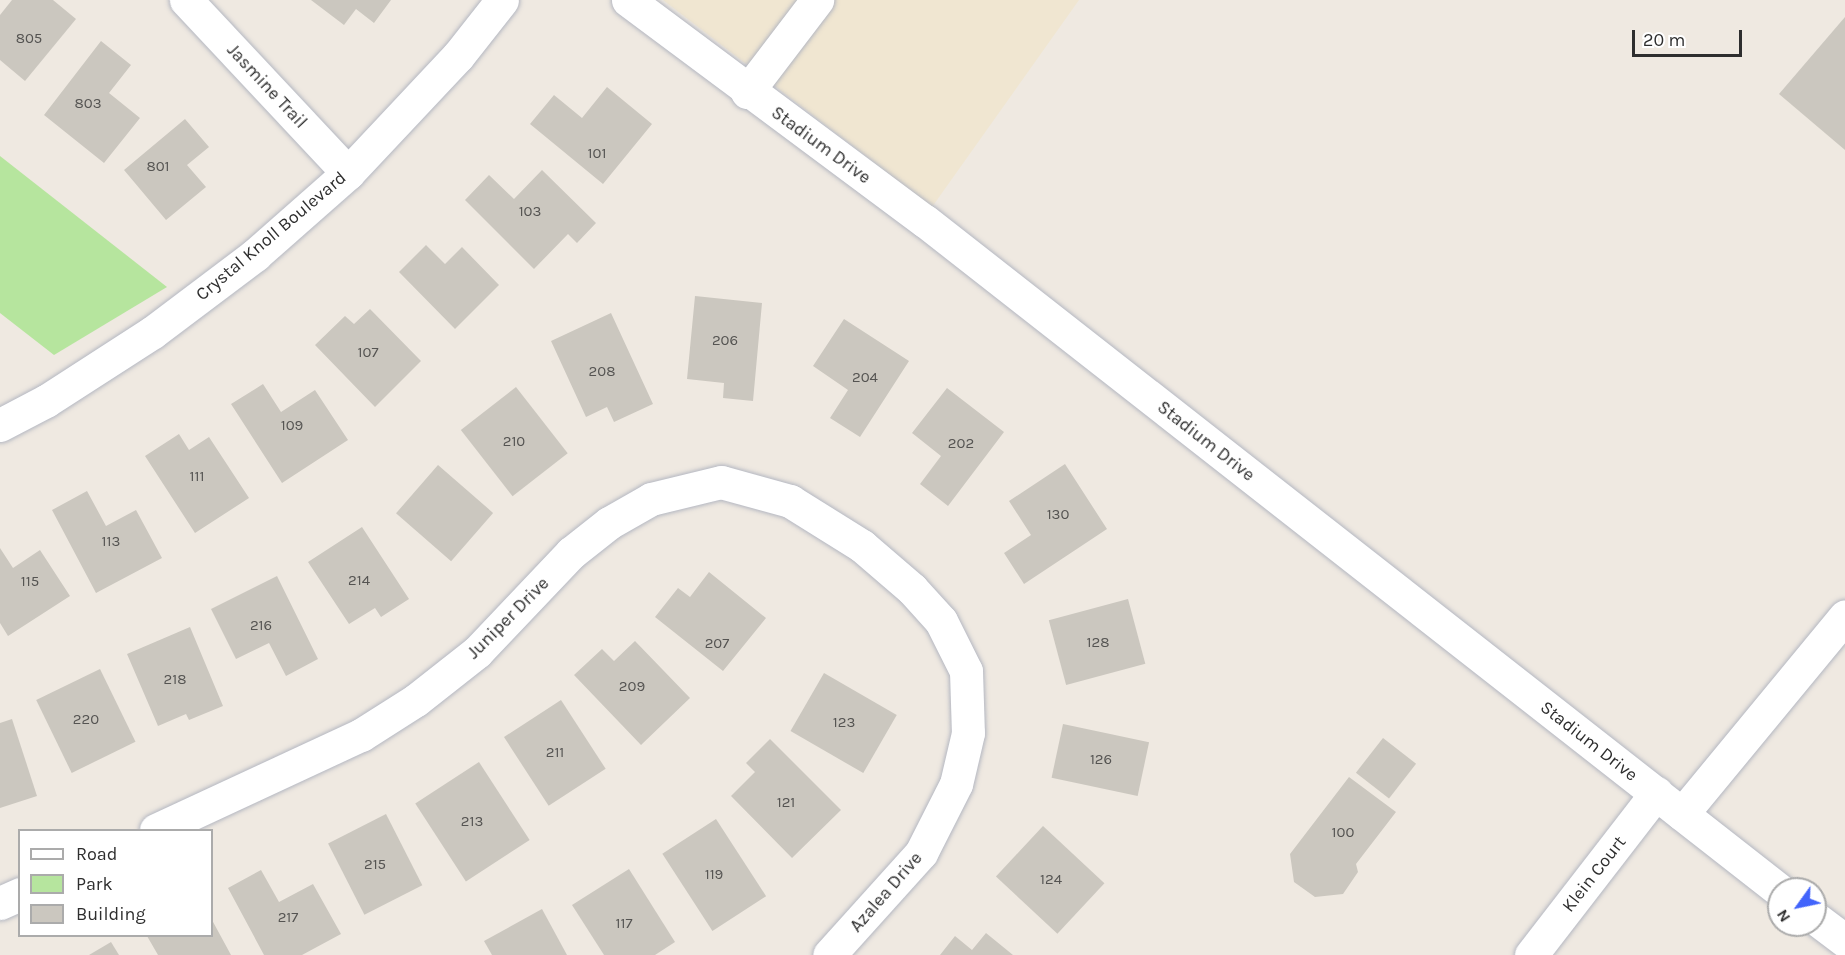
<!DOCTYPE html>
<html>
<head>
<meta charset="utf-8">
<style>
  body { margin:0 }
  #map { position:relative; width:1845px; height:955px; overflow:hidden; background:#efe9e1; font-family:Karla,sans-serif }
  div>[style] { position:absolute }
  .education>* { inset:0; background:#f0e6d1 }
  .green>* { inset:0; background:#b6e59e }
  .building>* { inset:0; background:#cbc7bf; transform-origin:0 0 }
  .roads { filter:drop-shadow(0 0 2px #b4b7c1) drop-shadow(0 0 2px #b4b7c1) }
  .minor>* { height:33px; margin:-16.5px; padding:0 16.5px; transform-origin:16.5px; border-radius:16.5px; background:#fff }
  span { translate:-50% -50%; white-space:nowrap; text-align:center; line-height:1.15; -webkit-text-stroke:4.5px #fff; paint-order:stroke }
  .number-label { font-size:15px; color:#555452 }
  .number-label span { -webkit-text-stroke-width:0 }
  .street-label { font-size:18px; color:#2e2e2e }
  .legend { position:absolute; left:18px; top:829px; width:195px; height:108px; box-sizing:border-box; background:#fff; border:2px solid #ababab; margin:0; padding:8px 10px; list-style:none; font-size:18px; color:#2e2e2e }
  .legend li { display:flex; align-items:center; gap:12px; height:30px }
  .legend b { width:30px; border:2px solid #ababab }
  .north { position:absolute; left:1767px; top:877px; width:60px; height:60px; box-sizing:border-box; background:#fff; border:2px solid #ababab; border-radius:50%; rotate:237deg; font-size:16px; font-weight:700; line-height:24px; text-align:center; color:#2e2e2e }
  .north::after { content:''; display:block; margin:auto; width:21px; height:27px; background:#4264fb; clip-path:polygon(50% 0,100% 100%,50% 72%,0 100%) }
  .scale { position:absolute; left:1632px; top:30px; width:110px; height:27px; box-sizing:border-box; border:3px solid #2e2e2e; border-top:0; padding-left:8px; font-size:18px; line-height:21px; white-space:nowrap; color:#2e2e2e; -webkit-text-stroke:4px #fff; paint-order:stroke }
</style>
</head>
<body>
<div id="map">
  <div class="education">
    <div style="clip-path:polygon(663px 0,1079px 0,932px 207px)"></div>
  </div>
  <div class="green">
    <div style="clip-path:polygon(0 156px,167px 287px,54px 355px,0 313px)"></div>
  </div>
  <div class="building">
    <div style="clip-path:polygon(12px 0,53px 0,76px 19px,25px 81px,0 60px,0 15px)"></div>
    <div style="clip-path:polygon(311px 0,391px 0,374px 23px,356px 9px,344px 25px)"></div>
    <div style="clip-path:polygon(1845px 17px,1845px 150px,1779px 94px)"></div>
    <div style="clip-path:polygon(101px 41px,131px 65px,109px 93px,140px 118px,104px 163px,44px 115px)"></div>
    <div style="clip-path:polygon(607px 87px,652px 124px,603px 184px,530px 124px,554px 95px,582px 118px)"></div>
    <div style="clip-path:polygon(185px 119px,209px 147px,187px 165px,206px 187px,166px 220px,124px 170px)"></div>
    <div style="clip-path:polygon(542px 170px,596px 223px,577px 243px,568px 234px,534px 269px,465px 200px,489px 175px,514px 199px)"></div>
    <div style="clip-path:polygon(426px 245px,445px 264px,462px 247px,499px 285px,455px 329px,399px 272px)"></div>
    <div style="clip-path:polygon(695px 296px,762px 303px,753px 401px,723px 398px,724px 383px,687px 379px)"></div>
    <div style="clip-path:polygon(370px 309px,421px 361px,375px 407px,315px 345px,345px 316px,354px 324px)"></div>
    <div style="clip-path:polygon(611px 313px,653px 404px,614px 422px,607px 407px,586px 417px,551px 341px)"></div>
    <div style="clip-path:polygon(844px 319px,909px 361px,860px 437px,830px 418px,848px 390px,813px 366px)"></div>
    <div style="clip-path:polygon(263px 384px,281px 412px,315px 390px,348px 440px,282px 483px,231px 404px)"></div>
    <div style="left:516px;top:387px;width:84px;height:70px;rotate:52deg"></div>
    <div style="clip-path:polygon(947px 388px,1004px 432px,948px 506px,920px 484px,941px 456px,912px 433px)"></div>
    <div style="clip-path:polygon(179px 434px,189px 450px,209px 437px,249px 498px,195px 533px,145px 456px)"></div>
    <div style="clip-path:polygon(1065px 464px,1107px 529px,1024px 584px,1004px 553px,1031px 535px,1009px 501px)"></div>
    <div style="left:438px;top:465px;width:73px;height:64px;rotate:41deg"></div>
    <div style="clip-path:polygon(87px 491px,106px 526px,136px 510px,162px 558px,96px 593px,52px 510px)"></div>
    <div style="clip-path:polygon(362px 527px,409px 599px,381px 617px,375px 608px,349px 624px,308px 562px)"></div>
    <div style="clip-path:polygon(0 548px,13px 568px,40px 550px,70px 596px,8px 636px,0 623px)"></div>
    <div style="clip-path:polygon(709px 572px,766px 618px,723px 671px,655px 617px,678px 588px,690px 597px)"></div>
    <div style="clip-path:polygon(277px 576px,318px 659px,286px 676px,269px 643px,236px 659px,211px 609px)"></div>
    <div style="left:1128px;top:599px;width:67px;height:82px;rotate:75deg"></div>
    <div style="clip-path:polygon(190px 627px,223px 706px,189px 720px,186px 714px,158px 726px,127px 654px)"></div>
    <div style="clip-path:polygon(635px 641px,690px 698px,641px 745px,574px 675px,602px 649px,614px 661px)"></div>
    <div style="left:100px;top:669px;width:81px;height:71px;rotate:64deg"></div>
    <div style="left:824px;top:673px;width:84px;height:67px;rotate:30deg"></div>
    <div style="left:561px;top:700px;width:82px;height:68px;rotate:57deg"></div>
    <div style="clip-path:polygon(12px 719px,37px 796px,0 808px,0 723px)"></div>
    <div style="left:1063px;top:724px;width:88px;height:55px;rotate:12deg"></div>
    <div style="left:1383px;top:738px;width:42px;height:44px;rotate:38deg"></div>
    <div style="clip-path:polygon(770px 739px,841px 810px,792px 858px,731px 796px,755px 772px,746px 763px)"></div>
    <div style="left:479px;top:762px;width:93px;height:76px;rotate:57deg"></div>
    <div style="clip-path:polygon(1349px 777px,1396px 812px,1356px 864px,1358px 872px,1343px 894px,1315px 897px,1294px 882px,1290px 854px)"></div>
    <div style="left:386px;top:814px;width:80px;height:65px;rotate:63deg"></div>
    <div style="left:716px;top:819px;width:92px;height:64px;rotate:57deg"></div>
    <div style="left:1043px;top:826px;width:84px;height:69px;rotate:43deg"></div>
    <div style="clip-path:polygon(629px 869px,675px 942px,655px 955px,604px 955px,572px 905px)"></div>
    <div style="clip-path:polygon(261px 870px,279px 902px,313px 884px,341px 934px,302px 955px,264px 955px,228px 888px)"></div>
    <div style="clip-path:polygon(542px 909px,567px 955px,492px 955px,484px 941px)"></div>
    <div style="clip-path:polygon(212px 920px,231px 955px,158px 955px,147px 936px,212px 936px)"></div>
    <div style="clip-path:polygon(986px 933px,1013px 955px,940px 955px,955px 936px,972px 950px)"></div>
    <div style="clip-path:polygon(111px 942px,119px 955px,89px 955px)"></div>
  </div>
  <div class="roads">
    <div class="minor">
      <div style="left:186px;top:0;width:237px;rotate:46.9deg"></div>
      <div style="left:628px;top:0;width:370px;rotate:36.7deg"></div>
      <div style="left:925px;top:221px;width:1085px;rotate:38.07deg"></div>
      <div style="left:747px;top:92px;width:116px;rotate:-52.7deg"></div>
      <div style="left:0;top:425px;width:52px;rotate:-27.6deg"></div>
      <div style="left:46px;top:401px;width:127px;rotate:-32.8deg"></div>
      <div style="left:153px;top:332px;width:128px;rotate:-37deg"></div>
      <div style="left:255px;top:255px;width:124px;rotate:-41.4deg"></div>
      <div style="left:348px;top:173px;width:161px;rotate:-46.8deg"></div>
      <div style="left:458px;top:56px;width:71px;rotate:-51.8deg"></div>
      <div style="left:1682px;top:814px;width:256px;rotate:-50.5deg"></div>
      <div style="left:156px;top:830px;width:226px;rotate:-24.9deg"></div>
      <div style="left:361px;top:735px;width:65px;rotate:-32.5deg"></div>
      <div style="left:416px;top:700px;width:78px;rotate:-38.2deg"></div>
      <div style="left:477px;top:652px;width:137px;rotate:-46.5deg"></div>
      <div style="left:571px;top:553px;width:48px;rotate:-38.3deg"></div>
      <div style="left:609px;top:523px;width:48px;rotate:-29.7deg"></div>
      <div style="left:651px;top:499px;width:72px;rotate:-13.7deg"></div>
      <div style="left:721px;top:482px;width:72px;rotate:15.4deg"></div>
      <div style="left:790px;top:501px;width:85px;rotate:32deg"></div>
      <div style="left:862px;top:546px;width:66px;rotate:40.7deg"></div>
      <div style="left:912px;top:589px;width:43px;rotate:47.8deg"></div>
      <div style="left:941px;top:621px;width:56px;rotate:63.4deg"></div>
      <div style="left:966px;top:671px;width:62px;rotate:88.2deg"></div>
      <div style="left:968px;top:733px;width:52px;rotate:103.2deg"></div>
      <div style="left:956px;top:784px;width:77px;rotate:116.9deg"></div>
      <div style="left:921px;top:853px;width:137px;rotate:132deg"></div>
      <div style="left:0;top:903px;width:22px;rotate:-24deg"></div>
      <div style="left:1815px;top:918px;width:38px;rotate:37deg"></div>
      <div style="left:1531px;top:955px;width:205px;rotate:-52.3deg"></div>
    </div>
  </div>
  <div class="number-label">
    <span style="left:29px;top:39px">805</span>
    <span style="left:88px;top:104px">803</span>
    <span style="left:597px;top:154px">101</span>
    <span style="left:158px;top:167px">801</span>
    <span style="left:530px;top:212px">103</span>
    <span style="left:725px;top:341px">206</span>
    <span style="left:368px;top:353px">107</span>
    <span style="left:602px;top:372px">208</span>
    <span style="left:865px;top:378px">204</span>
    <span style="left:292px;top:426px">109</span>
    <span style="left:514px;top:442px">210</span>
    <span style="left:961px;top:444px">202</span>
    <span style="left:197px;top:477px">111</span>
    <span style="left:1058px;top:515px">130</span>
    <span style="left:111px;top:542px">113</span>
    <span style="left:359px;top:581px">214</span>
    <span style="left:30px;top:582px">115</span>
    <span style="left:261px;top:626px">216</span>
    <span style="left:1098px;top:643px">128</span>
    <span style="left:717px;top:644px">207</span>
    <span style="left:175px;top:680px">218</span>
    <span style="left:632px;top:687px">209</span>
    <span style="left:86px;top:720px">220</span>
    <span style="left:844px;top:723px">123</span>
    <span style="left:555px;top:753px">211</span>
    <span style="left:1101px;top:760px">126</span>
    <span style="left:786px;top:803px">121</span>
    <span style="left:472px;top:822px">213</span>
    <span style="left:1343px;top:833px">100</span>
    <span style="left:375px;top:865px">215</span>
    <span style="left:714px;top:875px">119</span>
    <span style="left:1051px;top:880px">124</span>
    <span style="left:288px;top:918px">217</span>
    <span style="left:624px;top:924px">117</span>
  </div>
  <div class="street-label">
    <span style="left:267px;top:86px;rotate:47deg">Jasmine Trail</span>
    <span style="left:821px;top:145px;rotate:36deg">Stadium Drive</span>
    <span style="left:271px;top:236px;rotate:-40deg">Crystal Knoll Boulevard</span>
    <span style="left:1206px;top:441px;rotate:38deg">Stadium Drive</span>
    <span style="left:508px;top:618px;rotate:-45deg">Juniper Drive</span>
    <span style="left:1589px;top:741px;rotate:38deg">Stadium Drive</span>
    <span style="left:1594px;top:874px;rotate:-52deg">Klein Court</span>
    <span style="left:886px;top:892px;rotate:-49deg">Azalea Drive</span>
  </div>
  <ul class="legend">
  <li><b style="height:8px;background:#fff"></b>Road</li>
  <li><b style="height:16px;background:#b6e59e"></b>Park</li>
  <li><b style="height:16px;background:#cbc7bf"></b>Building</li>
  </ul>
  <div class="north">N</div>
  <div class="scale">20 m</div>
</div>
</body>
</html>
